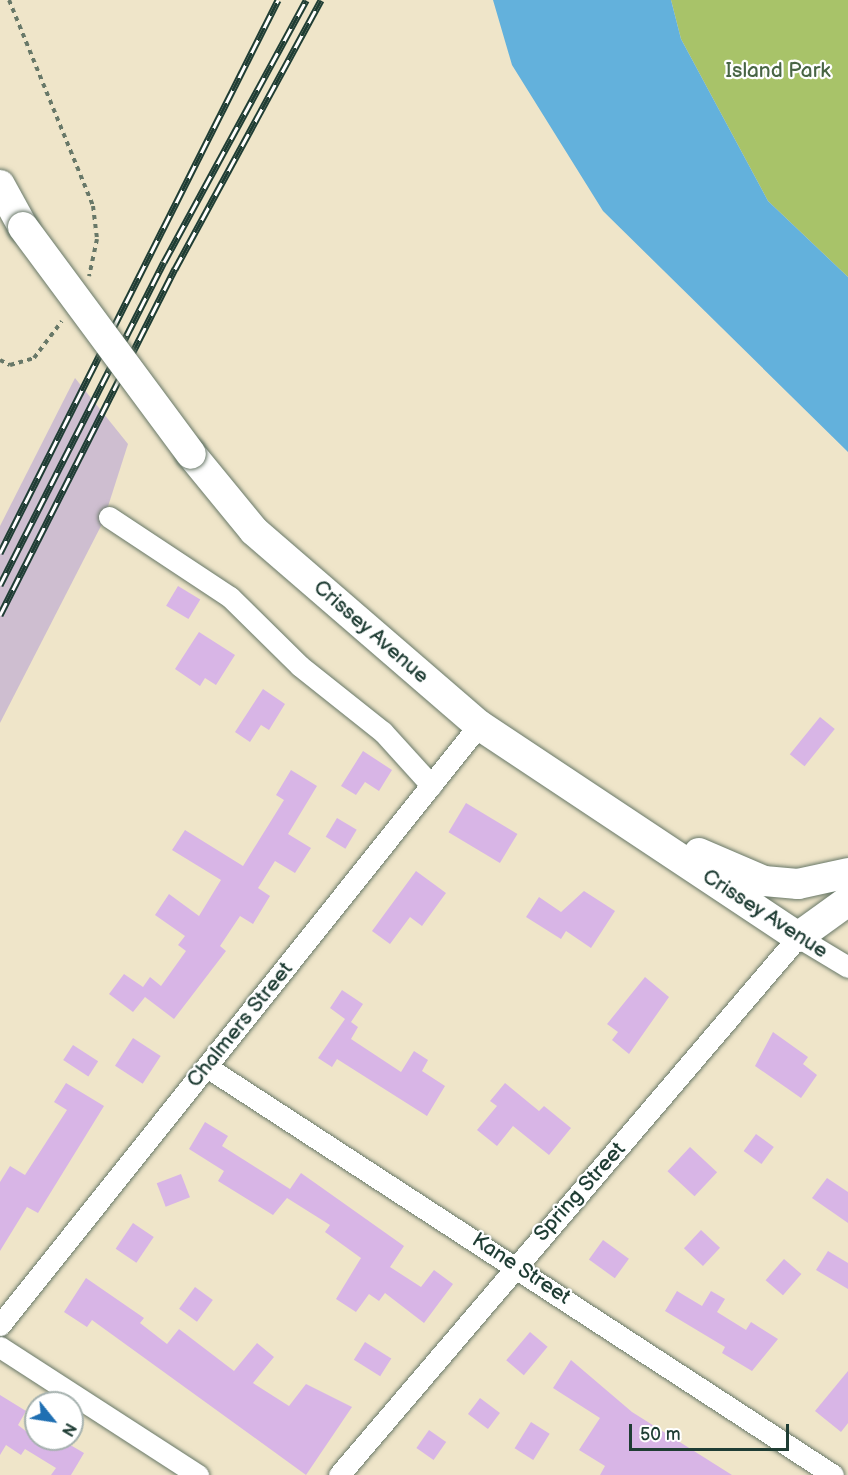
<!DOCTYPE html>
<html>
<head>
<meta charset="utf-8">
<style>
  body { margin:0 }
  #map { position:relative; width:848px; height:1475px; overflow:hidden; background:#efe5c9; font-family:"Balsamiq Sans",sans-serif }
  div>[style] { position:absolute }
  .industrial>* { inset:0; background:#cebed0 }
  .green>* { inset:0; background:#a8c369 }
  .water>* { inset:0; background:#63b1dc }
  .building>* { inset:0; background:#d8b5e6; transform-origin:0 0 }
  .path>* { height:4px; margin-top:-2px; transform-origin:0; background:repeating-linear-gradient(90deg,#687868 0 4.5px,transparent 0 9px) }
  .roads { filter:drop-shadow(0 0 2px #687868) drop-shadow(0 0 2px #687868) }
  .street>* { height:21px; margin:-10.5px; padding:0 10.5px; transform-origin:10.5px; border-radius:10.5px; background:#fff }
  .secondary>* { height:30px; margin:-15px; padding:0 15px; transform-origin:15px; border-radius:15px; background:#fff }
  .rail>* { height:7px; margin-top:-3.5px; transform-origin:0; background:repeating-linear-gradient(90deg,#fff 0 14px,#1f3d34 0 28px); box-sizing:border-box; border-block:2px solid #1f3d34 }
  .bridges { filter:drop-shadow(0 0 2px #687868) drop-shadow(0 0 2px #687868) }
  .secondary-bridge>* { height:30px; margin:-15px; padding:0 15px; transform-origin:15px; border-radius:15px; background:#fff }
  span { translate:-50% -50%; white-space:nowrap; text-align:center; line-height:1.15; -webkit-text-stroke:4.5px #fff; paint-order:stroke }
  .park-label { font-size:21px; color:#486544 }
  .street-label { font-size:21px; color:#1f3d34 }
  .north { position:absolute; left:24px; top:1391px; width:60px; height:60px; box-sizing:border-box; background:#fff; border:2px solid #a5b1ae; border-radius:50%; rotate:120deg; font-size:16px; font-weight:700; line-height:24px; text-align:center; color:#1f3d34 }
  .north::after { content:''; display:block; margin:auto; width:21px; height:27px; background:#1f6fb2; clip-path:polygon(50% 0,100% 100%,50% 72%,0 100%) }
  .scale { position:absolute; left:629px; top:1424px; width:160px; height:27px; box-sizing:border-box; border:3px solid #1f3d34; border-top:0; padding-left:8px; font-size:18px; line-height:21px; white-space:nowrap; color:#1f3d34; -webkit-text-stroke:4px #fff; paint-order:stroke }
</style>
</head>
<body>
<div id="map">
  <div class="industrial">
    <div style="clip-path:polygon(75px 378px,128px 444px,103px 522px,0 723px,0 526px)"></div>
  </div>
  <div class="green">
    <div style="clip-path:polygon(671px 0,848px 0,848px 277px,768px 201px,681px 39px)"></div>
  </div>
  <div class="water">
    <div style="clip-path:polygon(493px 0,671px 0,681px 39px,768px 201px,848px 277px,848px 452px,603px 211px,512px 65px)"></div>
  </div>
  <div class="building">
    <div style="left:178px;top:586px;width:26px;height:23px;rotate:31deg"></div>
    <div style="clip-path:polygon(199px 632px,235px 655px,216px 685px,205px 678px,200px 686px,175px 669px)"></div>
    <div style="clip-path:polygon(263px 689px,285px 704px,269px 730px,261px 725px,250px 742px,235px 732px)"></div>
    <div style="left:820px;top:717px;width:19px;height:48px;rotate:39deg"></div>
    <div style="clip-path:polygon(363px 751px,392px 770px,379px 791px,365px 782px,356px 795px,341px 786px)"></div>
    <div style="clip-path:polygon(291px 770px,317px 786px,288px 834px,311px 848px,295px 873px,275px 861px,258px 888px,270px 896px,253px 924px,240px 916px,220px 946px,226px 951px,174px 1019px,145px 997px,133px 1012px,109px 994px,124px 974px,143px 987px,150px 977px,161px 986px,186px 951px,178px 945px,185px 936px,155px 915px,169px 894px,199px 916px,221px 880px,172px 850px,185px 830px,243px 866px,284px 800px,276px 795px)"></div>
    <div style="left:466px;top:803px;width:60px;height:34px;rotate:31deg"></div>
    <div style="left:337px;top:818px;width:23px;height:22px;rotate:31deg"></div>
    <div style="clip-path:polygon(416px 871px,446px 893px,422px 926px,410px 917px,390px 944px,372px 931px)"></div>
    <div style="clip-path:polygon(584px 891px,615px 911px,591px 948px,566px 931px,561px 939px,526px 917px,539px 897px,561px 912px)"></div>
    <div style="clip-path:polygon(645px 977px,669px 997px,629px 1054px,612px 1040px,618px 1032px,607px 1024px)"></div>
    <div style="clip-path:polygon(342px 990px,363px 1004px,351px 1022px,358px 1027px,351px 1039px,401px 1072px,414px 1051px,428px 1060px,422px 1071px,445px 1086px,427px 1116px,337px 1059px,332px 1067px,318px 1058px,345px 1019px,330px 1008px)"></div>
    <div style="clip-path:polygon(773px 1032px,808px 1057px,803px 1064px,817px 1075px,801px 1098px,755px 1066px)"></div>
    <div style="left:133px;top:1038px;width:33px;height:33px;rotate:33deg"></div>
    <div style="left:73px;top:1045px;width:30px;height:18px;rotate:33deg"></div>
    <div style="clip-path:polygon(66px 1083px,104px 1106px,38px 1213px,27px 1207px,0 1251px,0 1182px,10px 1166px,25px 1175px,67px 1110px,54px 1102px)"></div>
    <div style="clip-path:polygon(505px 1083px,539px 1111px,544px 1106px,571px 1128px,549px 1155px,513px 1126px,497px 1146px,477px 1130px,497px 1106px,490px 1101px)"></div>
    <div style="clip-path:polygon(205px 1122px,228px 1136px,222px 1146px,290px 1189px,301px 1173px,404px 1246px,390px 1267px,421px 1287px,434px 1270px,453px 1284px,424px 1323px,385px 1293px,379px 1301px,369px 1294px,356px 1312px,336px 1299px,361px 1258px,325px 1232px,330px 1225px,287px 1198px,273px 1215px,218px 1181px,224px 1171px,189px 1149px)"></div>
    <div style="left:756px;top:1134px;width:22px;height:21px;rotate:36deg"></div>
    <div style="left:690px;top:1147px;width:37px;height:33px;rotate:43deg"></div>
    <div style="left:181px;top:1174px;width:25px;height:26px;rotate:69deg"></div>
    <div style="clip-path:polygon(827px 1178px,848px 1192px,848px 1223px,812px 1198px)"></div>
    <div style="left:133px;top:1223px;width:25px;height:31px;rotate:34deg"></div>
    <div style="left:701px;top:1230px;width:26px;height:25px;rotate:43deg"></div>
    <div style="left:603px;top:1240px;width:32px;height:24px;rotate:36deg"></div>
    <div style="clip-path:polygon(828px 1251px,848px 1263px,848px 1289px,816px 1270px)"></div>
    <div style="left:784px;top:1259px;width:23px;height:28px;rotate:41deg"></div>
    <div style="clip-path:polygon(86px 1278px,144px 1318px,140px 1323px,167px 1344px,179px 1329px,234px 1371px,257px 1343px,274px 1357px,253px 1383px,289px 1406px,306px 1384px,352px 1407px,306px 1475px,92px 1320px,87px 1327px,64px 1312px)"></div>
    <div style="left:195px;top:1287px;width:22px;height:27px;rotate:36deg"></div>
    <div style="clip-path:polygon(677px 1291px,702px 1306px,711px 1291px,725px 1299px,717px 1312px,746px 1330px,751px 1322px,778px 1339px,752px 1371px,722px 1353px,725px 1347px,665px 1311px)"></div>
    <div style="left:530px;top:1332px;width:23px;height:37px;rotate:40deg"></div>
    <div style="left:365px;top:1342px;width:31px;height:21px;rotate:32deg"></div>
    <div style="clip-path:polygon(571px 1360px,632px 1412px,732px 1475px,600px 1475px,605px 1466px,579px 1450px,600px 1418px,553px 1388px)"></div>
    <div style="clip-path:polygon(848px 1371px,848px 1423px,841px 1432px,815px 1411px)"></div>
    <div style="clip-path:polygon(0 1395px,26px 1411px,18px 1425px,36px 1439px,60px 1439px,84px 1453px,71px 1475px,51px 1475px,56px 1468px,25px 1449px,21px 1455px,6px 1445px,0 1455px)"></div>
    <div style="left:480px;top:1398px;width:25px;height:20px;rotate:37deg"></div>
    <div style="left:531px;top:1422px;width:22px;height:31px;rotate:32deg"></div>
    <div style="left:429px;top:1430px;width:21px;height:22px;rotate:35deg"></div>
  </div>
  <div class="path">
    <div style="left:9px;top:0;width:222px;rotate:67.8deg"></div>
    <div style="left:93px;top:206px;width:33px;rotate:83deg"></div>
    <div style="left:97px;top:239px;width:38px;rotate:102deg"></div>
    <div style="left:0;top:360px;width:11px;rotate:27deg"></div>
    <div style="left:10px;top:365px;width:25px;rotate:-16deg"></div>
    <div style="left:34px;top:358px;width:46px;rotate:-52.9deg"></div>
  </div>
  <div class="roads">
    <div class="street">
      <div style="left:109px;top:517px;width:145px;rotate:33.5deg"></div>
      <div style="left:230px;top:597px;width:98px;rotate:44.6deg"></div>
      <div style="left:300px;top:666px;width:106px;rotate:38.5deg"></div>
      <div style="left:383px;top:732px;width:72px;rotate:47.8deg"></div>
      <div style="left:207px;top:1067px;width:747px;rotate:33.09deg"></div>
      <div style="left:0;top:1325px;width:768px;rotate:-51.4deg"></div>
      <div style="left:0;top:1347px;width:236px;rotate:32.9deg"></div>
      <div style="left:339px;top:1475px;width:707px;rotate:-49.53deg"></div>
      <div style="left:798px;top:937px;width:58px;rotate:31deg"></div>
    </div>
    <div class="secondary">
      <div style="left:0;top:185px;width:48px;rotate:61.3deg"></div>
      <div style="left:191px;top:454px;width:99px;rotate:50.7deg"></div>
      <div style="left:254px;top:531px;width:297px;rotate:40.8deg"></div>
      <div style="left:479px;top:725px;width:383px;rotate:33.6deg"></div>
      <div style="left:798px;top:937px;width:62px;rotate:-35.8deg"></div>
      <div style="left:699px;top:853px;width:71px;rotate:23.3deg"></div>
      <div style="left:764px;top:881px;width:34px;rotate:5deg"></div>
      <div style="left:798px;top:884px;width:51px;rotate:-12.4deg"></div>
    </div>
  </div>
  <div class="rail">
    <div style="left:0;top:553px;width:619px;rotate:-63.31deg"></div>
    <div style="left:0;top:585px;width:362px;rotate:-63.1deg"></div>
    <div style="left:164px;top:262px;width:298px;rotate:-61.5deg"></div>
    <div style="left:0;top:615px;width:388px;rotate:-63.2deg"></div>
    <div style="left:175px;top:269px;width:306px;rotate:-61.5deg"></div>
  </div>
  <div class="bridges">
    <div class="secondary-bridge">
      <div style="left:23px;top:227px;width:282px;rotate:53.5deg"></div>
    </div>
  </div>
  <div class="park-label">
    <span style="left:778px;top:71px">Island Park</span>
  </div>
  <div class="street-label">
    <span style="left:371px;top:632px;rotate:41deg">Crissey Avenue</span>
    <span style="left:765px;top:914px;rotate:33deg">Crissey Avenue</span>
    <span style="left:240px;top:1025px;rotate:-51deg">Chalmers Street</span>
    <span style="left:580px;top:1192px;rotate:-48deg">Spring Street</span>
    <span style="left:521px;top:1269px;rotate:33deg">Kane Street</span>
  </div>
  <div class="north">N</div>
  <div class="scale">50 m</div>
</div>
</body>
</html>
